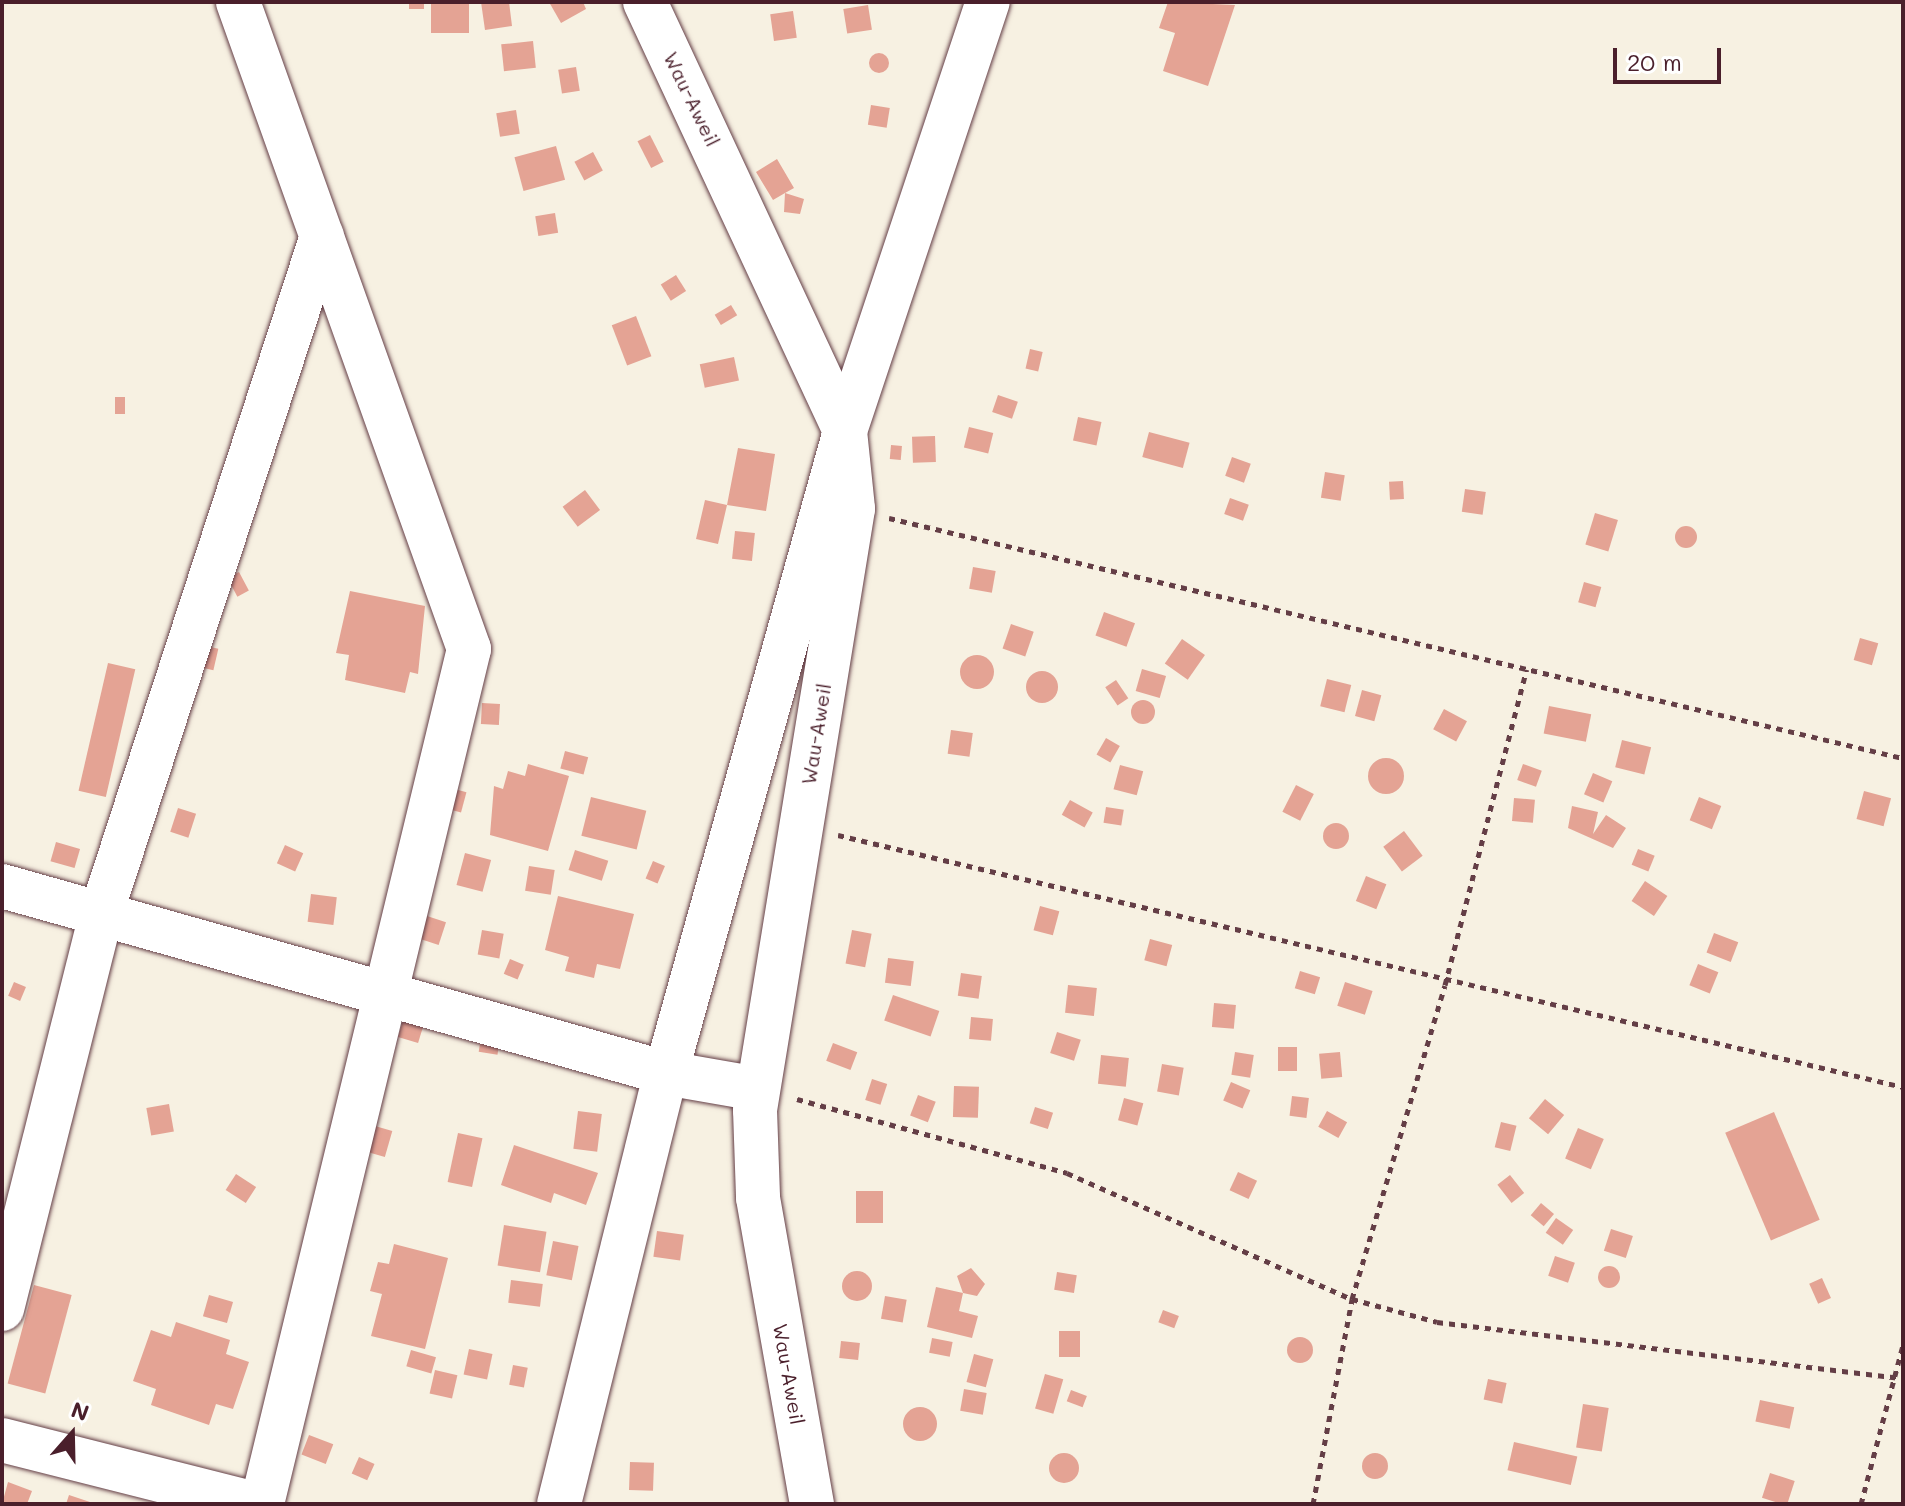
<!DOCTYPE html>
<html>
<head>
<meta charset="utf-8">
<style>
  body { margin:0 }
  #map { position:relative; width:1905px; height:1506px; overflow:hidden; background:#f7f1e2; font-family:Mali,sans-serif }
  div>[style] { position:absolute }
  .building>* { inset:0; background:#e4a394; transform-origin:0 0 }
  .round { border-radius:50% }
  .path>* { height:5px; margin-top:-2.5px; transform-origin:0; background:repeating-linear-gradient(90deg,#643e46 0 6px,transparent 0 12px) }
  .roads { filter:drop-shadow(0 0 2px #643e46) drop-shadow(0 0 2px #643e46) }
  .street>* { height:44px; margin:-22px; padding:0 22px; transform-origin:22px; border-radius:22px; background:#fff }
  .secondary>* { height:44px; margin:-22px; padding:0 22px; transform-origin:22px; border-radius:22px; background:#fff }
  span { translate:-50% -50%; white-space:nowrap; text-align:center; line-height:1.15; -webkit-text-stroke:6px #fff; paint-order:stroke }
  .street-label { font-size:20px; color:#4a1f2b }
  .frame { position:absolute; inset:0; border:4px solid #4a1f2b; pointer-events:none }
  .north { position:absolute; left:32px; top:1394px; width:80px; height:80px; -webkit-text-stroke:6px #fff; paint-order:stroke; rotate:20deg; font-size:22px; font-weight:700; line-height:32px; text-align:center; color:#4a1f2b }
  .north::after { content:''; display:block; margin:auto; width:28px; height:36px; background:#4a1f2b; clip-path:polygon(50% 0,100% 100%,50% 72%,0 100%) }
  .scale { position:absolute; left:1613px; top:48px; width:108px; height:36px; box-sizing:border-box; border:4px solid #4a1f2b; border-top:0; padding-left:10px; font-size:24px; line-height:28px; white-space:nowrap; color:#4a1f2b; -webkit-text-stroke:6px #fff; paint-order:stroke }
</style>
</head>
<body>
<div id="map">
  <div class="building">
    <div style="left:409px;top:2px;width:15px;height:7px"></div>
    <div style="left:431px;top:2px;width:38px;height:31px"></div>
    <div style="clip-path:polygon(481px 2px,509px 2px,512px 26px,485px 30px)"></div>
    <div style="clip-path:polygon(549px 2px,583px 2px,586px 9px,561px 23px)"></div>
    <div style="clip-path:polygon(1168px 2px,1235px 5px,1208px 86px,1163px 71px,1175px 33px,1159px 28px)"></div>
    <div style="left:868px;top:5px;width:25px;height:25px;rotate:81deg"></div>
    <div style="left:793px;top:11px;width:27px;height:23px;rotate:82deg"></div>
    <div style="left:533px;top:41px;width:27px;height:32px;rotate:84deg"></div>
    <div class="round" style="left:869px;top:53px;width:20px;height:20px"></div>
    <div style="left:576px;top:67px;width:24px;height:18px;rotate:81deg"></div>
    <div style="left:871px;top:105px;width:19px;height:20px;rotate:9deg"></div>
    <div style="left:516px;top:110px;width:24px;height:20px;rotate:81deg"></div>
    <div style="left:650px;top:135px;width:30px;height:14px;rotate:63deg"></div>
    <div style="left:556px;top:146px;width:35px;height:43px;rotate:75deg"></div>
    <div style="left:593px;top:152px;width:21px;height:21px;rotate:62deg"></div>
    <div style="clip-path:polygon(777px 159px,794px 188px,785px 193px,804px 199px,800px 214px,784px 212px,785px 193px,773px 200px,756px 172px)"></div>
    <div style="left:555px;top:213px;width:20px;height:20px;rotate:81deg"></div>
    <div style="left:676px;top:275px;width:19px;height:18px;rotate:58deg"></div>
    <div style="left:731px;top:305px;width:12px;height:19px;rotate:59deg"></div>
    <div style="left:636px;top:316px;width:43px;height:26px;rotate:69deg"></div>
    <div style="left:1030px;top:349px;width:13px;height:20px;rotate:13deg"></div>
    <div style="left:734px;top:357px;width:24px;height:35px;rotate:78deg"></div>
    <div style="left:998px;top:395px;width:21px;height:18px;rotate:19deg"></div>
    <div style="left:115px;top:397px;width:10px;height:17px"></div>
    <div style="left:1078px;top:417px;width:24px;height:24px;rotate:12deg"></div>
    <div style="left:969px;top:427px;width:25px;height:21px;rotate:14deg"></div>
    <div style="left:1149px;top:432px;width:42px;height:26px;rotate:15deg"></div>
    <div style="left:935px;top:436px;width:26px;height:23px;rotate:88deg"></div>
    <div style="left:891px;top:445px;width:11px;height:14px;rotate:5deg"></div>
    <div style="clip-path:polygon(738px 448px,775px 454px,766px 511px,727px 505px,718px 544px,696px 539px,705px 500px,727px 505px)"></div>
    <div style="left:1232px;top:457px;width:20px;height:20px;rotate:20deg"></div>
    <div style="left:1325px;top:472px;width:20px;height:26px;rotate:9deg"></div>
    <div style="left:1403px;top:481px;width:18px;height:14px;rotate:87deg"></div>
    <div style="left:1465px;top:489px;width:21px;height:23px;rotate:8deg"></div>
    <div style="left:585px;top:490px;width:25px;height:28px;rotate:53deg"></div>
    <div style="left:1230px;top:498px;width:20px;height:17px;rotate:20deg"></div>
    <div style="left:1595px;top:513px;width:24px;height:33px;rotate:17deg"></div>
    <div class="round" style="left:1675px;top:526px;width:22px;height:22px"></div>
    <div style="left:735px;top:531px;width:20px;height:28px;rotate:6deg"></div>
    <div style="left:973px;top:567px;width:23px;height:22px;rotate:10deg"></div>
    <div style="left:239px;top:572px;width:21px;height:13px;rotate:62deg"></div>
    <div style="left:1584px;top:582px;width:18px;height:21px;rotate:16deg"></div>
    <div style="clip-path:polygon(350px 591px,425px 606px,418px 674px,410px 672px,405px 693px,345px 680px,349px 655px,336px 653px)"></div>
    <div style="left:1104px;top:612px;width:33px;height:25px;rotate:20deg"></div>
    <div style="left:1011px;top:624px;width:24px;height:26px;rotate:19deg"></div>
    <div style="left:1860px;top:638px;width:19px;height:23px;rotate:16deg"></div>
    <div style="left:1182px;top:639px;width:28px;height:30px;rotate:35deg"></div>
    <div style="left:193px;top:643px;width:26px;height:22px;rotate:13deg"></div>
    <div class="round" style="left:960px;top:655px;width:34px;height:34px"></div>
    <div style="left:108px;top:663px;width:28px;height:131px;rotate:13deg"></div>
    <div style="left:1142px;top:669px;width:25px;height:23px;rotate:16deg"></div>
    <div class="round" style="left:1026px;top:671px;width:32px;height:32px"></div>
    <div style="left:1327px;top:679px;width:25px;height:28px;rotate:14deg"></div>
    <div style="left:1116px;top:680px;width:22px;height:13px;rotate:56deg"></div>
    <div style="left:1362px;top:690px;width:20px;height:27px;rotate:15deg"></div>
    <div class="round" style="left:1131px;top:700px;width:24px;height:24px"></div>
    <div style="left:482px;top:703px;width:18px;height:21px;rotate:3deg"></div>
    <div style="left:1549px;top:706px;width:43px;height:28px;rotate:11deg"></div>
    <div style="left:1444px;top:709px;width:26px;height:23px;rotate:28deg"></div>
    <div style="left:951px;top:730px;width:22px;height:24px;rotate:8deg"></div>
    <div style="left:1106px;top:738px;width:16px;height:19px;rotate:30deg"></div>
    <div style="left:1622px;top:740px;width:30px;height:28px;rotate:14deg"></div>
    <div style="left:565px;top:751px;width:24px;height:18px;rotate:15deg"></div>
    <div class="round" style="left:1368px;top:758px;width:36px;height:36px"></div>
    <div style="clip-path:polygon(528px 764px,569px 776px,548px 851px,490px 835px,494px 786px,503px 789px,508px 771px,525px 776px)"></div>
    <div style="left:1523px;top:764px;width:20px;height:17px;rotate:20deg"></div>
    <div style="left:1120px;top:765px;width:24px;height:25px;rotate:15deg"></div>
    <div style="left:1593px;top:773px;width:21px;height:23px;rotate:23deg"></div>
    <div style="left:1296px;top:785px;width:20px;height:30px;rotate:27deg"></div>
    <div style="left:451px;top:788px;width:16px;height:21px;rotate:15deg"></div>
    <div style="left:1864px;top:791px;width:28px;height:29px;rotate:15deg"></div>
    <div style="left:591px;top:797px;width:57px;height:40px;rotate:14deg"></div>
    <div style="left:1699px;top:797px;width:24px;height:25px;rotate:22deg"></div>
    <div style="left:1514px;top:798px;width:21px;height:23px;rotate:5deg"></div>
    <div style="left:1070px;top:800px;width:26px;height:17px;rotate:29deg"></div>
    <div style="clip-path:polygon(1572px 806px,1598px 812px,1593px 834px,1606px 815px,1626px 828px,1613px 848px,1568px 828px)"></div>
    <div style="left:1106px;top:807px;width:18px;height:16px;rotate:9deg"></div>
    <div style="left:178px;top:808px;width:19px;height:25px;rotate:18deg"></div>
    <div class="round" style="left:1323px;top:823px;width:26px;height:26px"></div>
    <div style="left:1404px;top:831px;width:31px;height:26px;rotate:53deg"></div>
    <div style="left:56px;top:842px;width:25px;height:20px;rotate:16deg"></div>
    <div style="left:285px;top:845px;width:20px;height:20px;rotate:24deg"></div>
    <div style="left:1638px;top:849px;width:18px;height:17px;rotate:22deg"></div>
    <div style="left:575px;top:850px;width:35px;height:21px;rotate:18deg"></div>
    <div style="left:465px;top:853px;width:27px;height:33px;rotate:15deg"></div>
    <div style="left:653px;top:861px;width:13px;height:19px;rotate:23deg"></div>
    <div style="left:529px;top:866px;width:26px;height:25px;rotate:9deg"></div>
    <div style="left:1366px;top:876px;width:22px;height:27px;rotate:22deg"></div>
    <div style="left:1645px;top:881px;width:27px;height:24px;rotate:34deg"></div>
    <div style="left:311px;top:894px;width:26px;height:28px;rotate:7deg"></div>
    <div style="clip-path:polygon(558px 896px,634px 914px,620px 969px,597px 964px,594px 978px,565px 971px,569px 957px,545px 950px)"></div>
    <div style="left:1040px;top:906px;width:20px;height:25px;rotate:15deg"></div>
    <div style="left:427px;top:916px;width:20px;height:24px;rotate:18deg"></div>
    <div style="left:482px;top:930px;width:22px;height:25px;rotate:10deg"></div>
    <div style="left:852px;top:930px;width:20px;height:34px;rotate:11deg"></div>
    <div style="left:1714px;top:933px;width:26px;height:21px;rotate:21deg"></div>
    <div style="left:1150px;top:939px;width:23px;height:22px;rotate:15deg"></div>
    <div style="left:888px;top:958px;width:26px;height:25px;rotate:7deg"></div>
    <div style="left:510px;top:959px;width:15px;height:16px;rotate:23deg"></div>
    <div style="left:1698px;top:964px;width:22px;height:23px;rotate:22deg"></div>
    <div style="left:1300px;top:971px;width:21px;height:18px;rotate:17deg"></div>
    <div style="left:961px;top:973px;width:21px;height:23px;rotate:8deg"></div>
    <div style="left:14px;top:982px;width:13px;height:15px;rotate:23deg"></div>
    <div style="left:1345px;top:982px;width:29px;height:25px;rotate:18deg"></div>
    <div style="left:1068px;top:985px;width:29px;height:28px;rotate:6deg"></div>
    <div style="left:893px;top:995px;width:49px;height:27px;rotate:19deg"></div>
    <div style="left:1214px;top:1003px;width:22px;height:24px;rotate:5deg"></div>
    <div style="left:405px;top:1014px;width:21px;height:24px;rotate:17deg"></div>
    <div style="left:971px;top:1017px;width:22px;height:22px;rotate:5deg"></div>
    <div style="left:482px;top:1031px;width:19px;height:21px;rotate:9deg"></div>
    <div style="left:1057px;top:1032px;width:25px;height:22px;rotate:18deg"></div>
    <div style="left:833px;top:1043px;width:26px;height:19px;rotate:21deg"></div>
    <div style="left:1278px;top:1047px;width:19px;height:24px"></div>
    <div style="left:1235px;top:1052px;width:19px;height:23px;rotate:9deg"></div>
    <div style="left:1340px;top:1052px;width:25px;height:21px;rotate:85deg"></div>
    <div style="left:1101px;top:1055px;width:28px;height:29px;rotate:6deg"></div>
    <div style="left:1162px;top:1064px;width:22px;height:28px;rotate:10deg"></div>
    <div style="left:872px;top:1079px;width:16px;height:22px;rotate:18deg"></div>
    <div style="left:1231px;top:1082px;width:21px;height:20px;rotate:23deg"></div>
    <div style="left:954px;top:1086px;width:25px;height:31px;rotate:2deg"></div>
    <div style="left:918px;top:1095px;width:19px;height:22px;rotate:21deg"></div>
    <div style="left:1292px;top:1096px;width:17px;height:20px;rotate:7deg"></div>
    <div style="left:1124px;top:1098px;width:20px;height:23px;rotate:15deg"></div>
    <div style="left:1545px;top:1099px;width:25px;height:25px;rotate:40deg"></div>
    <div style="left:169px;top:1104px;width:28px;height:23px;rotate:80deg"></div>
    <div style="left:1035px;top:1107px;width:19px;height:17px;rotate:18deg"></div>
    <div style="left:578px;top:1111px;width:24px;height:38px;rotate:7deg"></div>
    <div style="left:1327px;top:1111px;width:23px;height:18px;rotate:29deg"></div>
    <div style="left:1774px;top:1112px;width:117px;height:53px;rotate:67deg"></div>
    <div style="left:1501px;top:1122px;width:16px;height:26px;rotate:14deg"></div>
    <div style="left:375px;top:1126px;width:18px;height:27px;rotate:16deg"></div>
    <div style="left:1578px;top:1128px;width:28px;height:33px;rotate:23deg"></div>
    <div style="left:458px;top:1133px;width:25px;height:50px;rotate:12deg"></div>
    <div style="clip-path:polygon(514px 1145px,598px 1173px,586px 1205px,554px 1193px,551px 1203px,501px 1185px)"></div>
    <div style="left:1238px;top:1172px;width:21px;height:20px;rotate:25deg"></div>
    <div style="left:236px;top:1174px;width:24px;height:19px;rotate:33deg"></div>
    <div style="left:1510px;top:1175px;width:23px;height:16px;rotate:52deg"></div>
    <div style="left:883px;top:1191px;width:32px;height:27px;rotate:90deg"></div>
    <div style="left:1541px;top:1203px;width:17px;height:16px;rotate:40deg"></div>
    <div style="left:1556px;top:1218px;width:21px;height:18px;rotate:35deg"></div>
    <div style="left:504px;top:1225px;width:43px;height:41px;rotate:9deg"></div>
    <div style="left:1611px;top:1229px;width:23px;height:23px;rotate:18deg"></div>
    <div style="left:657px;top:1231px;width:27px;height:26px;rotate:8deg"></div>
    <div style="left:553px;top:1241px;width:26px;height:35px;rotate:11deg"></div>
    <div style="clip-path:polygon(394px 1244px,448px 1258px,425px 1349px,371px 1336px,382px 1294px,370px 1291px,378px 1262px,389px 1264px)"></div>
    <div style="left:1555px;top:1256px;width:21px;height:21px;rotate:19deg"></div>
    <div class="round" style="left:1598px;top:1266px;width:22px;height:22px"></div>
    <div style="clip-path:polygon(971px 1268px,985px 1284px,977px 1296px,963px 1293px,959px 1311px,978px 1316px,972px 1338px,927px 1327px,936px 1287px,963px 1293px,957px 1276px)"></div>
    <div class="round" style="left:842px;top:1271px;width:30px;height:30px"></div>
    <div style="left:1057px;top:1272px;width:20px;height:18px;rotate:9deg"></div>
    <div style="left:1822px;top:1278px;width:22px;height:14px;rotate:66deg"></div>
    <div style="left:511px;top:1280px;width:32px;height:23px;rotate:7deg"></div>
    <div style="left:34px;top:1285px;width:39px;height:102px;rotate:15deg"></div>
    <div style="left:209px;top:1295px;width:25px;height:22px;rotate:16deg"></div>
    <div style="left:885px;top:1296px;width:22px;height:23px;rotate:10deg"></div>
    <div style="left:1163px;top:1310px;width:17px;height:13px;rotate:21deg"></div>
    <div style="clip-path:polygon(176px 1322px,230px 1340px,226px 1354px,249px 1362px,233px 1409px,216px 1404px,209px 1425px,151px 1405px,156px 1389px,133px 1381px,151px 1330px,171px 1337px)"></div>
    <div style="left:1059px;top:1331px;width:21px;height:26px"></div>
    <div class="round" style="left:1287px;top:1337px;width:26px;height:26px"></div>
    <div style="left:932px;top:1338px;width:21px;height:15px;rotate:11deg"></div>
    <div style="left:841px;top:1341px;width:19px;height:17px;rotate:6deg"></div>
    <div style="left:469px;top:1349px;width:24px;height:26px;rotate:12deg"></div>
    <div style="left:411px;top:1350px;width:26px;height:17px;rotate:16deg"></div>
    <div style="left:974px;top:1354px;width:20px;height:29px;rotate:15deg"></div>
    <div style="left:513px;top:1365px;width:15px;height:20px;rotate:11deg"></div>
    <div style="left:435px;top:1370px;width:23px;height:24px;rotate:13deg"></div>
    <div style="left:1045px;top:1374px;width:19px;height:36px;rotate:16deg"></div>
    <div style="left:1488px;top:1379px;width:19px;height:21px;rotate:12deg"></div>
    <div style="left:964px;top:1389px;width:23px;height:22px;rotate:10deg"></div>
    <div style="left:1071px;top:1390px;width:17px;height:12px;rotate:21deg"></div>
    <div style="left:1760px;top:1400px;width:35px;height:22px;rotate:12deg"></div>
    <div style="left:1583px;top:1404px;width:26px;height:44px;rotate:9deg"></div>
    <div class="round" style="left:903px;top:1407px;width:34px;height:34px"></div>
    <div style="left:309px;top:1435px;width:26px;height:21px;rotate:21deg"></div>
    <div style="left:1514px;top:1442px;width:65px;height:29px;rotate:13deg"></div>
    <div class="round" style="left:1362px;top:1453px;width:26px;height:26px"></div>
    <div class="round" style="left:1049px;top:1453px;width:30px;height:30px"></div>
    <div style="left:359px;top:1457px;width:17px;height:18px;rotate:24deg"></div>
    <div style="left:630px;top:1462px;width:24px;height:28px;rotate:2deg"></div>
    <div style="left:1770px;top:1473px;width:26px;height:26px;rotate:18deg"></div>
    <div style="clip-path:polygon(8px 1482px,32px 1491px,27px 1504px,2px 1504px)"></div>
    <div style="clip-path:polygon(69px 1495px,93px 1503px,93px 1504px,66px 1504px)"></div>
  </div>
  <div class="path">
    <div style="left:889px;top:518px;width:1042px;rotate:13.32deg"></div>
    <div style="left:838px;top:835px;width:1094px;rotate:13.31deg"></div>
    <div style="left:797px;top:1099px;width:280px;rotate:15.3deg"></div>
    <div style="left:1067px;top:1173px;width:312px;rotate:23.9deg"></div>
    <div style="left:1352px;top:1299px;width:88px;rotate:15.1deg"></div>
    <div style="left:1437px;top:1322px;width:469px;rotate:6.9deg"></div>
    <div style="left:959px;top:1504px;width:28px"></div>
    <div style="left:1313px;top:1504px;width:209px;rotate:-79.2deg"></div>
    <div style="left:1352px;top:1299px;width:327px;rotate:-73.5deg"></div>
    <div style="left:1445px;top:985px;width:326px;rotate:-75.5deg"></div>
    <div style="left:1861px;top:1504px;width:164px;rotate:-75.2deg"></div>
  </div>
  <div class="roads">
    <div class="street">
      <div style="left:238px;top:2px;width:687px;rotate:70.35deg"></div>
      <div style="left:469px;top:649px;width:880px;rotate:103.61deg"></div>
      <div style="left:2px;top:886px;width:690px;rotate:15.73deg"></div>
      <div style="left:666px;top:1073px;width:93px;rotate:9.9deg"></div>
      <div style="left:2px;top:1309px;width:407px;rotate:-75.9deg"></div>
      <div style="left:101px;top:914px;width:713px;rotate:-71.95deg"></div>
      <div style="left:2px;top:1440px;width:261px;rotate:14.2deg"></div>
      <div style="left:559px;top:1504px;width:444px;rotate:-76.1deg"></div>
      <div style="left:666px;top:1073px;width:666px;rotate:-74.42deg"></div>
      <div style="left:845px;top:431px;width:452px;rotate:-71.6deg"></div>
    </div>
    <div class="secondary">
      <div style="left:645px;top:2px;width:473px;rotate:65deg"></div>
      <div style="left:845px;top:431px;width:78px;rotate:84.1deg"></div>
      <div style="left:853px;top:509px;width:609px;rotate:99.26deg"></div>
      <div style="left:755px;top:1110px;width:88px;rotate:88deg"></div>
      <div style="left:758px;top:1198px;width:311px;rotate:80deg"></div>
    </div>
  </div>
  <div class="street-label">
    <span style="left:692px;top:99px;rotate:64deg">Wau-Aweil</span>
    <span style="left:816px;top:734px;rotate:-81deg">Wau-Aweil</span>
    <span style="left:789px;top:1374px;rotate:80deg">Wau-Aweil</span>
  </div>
  <div class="frame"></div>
  <div class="north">N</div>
  <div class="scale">20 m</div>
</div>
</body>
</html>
